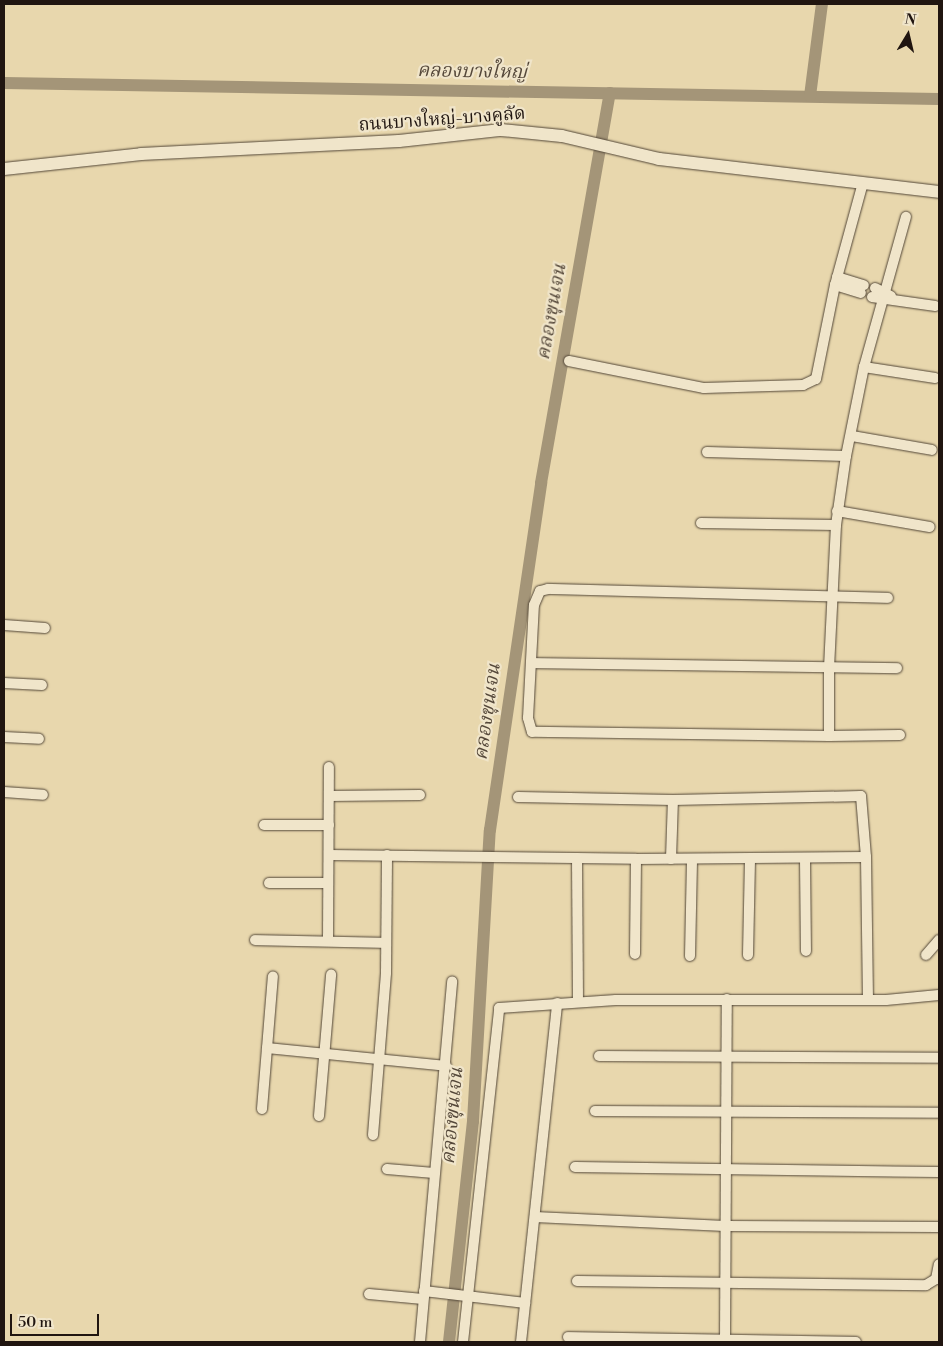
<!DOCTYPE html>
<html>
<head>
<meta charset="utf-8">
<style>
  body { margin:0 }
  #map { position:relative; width:943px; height:1346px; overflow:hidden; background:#e8d7ad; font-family:"Libre Bodoni","Noto Serif Thai",serif }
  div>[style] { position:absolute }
  .canal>* { height:12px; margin:-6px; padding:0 6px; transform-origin:6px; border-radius:6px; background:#a49578 }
  .roads { filter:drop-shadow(0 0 1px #524637) drop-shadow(0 0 1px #524637) }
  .minor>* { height:10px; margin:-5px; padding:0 5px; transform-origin:5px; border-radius:5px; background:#f0e5ca }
  .tertiary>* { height:12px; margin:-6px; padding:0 6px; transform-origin:6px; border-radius:6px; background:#f0e5ca }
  span { translate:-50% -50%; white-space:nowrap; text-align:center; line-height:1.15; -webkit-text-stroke:4.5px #f0e5ca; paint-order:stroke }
  .street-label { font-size:18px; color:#201510 }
  .water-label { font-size:19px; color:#55483a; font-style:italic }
  .frame { position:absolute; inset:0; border:5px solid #201510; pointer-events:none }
  .north { position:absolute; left:883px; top:10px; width:50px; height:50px; -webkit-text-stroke:4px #f0e5ca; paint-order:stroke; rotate:9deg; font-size:14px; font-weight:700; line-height:20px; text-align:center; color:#201510 }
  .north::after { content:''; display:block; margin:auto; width:18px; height:22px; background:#201510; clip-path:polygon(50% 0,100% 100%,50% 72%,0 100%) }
  .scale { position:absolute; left:10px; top:1314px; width:89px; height:22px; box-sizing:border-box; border:2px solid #201510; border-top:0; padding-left:6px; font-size:15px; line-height:18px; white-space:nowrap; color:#201510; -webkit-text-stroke:4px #f0e5ca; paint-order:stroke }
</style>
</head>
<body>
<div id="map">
  <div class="canal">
    <div style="left:4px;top:83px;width:935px;rotate:0.98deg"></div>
    <div style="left:810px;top:96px;width:93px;rotate:-82.6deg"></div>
    <div style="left:449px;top:1342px;width:222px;rotate:-83.8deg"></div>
    <div style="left:473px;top:1121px;width:291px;rotate:-86.7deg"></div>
    <div style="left:490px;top:830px;width:351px;rotate:-81.6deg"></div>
    <div style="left:541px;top:483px;width:396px;rotate:-80deg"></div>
  </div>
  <div class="roads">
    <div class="minor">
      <div style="left:837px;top:277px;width:28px;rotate:17deg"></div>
      <div style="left:835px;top:285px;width:27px;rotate:17deg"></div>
      <div style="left:875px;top:288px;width:18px;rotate:27deg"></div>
      <div style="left:872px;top:297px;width:64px;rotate:8.1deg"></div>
      <div style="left:569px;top:361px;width:138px;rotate:11.3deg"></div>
      <div style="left:704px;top:388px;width:99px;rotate:-1.7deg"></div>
      <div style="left:803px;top:385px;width:14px;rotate:-25deg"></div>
      <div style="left:816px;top:379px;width:96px;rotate:-78.6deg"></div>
      <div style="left:835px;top:285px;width:103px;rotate:-74.7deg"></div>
      <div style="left:864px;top:367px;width:72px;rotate:8.8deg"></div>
      <div style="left:852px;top:436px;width:81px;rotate:9.9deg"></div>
      <div style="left:707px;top:452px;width:139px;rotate:1.6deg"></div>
      <div style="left:837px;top:511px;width:94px;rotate:9.8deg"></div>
      <div style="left:701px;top:523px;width:135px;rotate:0.8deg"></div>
      <div style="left:4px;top:625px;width:41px;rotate:4.2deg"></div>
      <div style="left:532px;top:663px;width:365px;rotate:0.8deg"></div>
      <div style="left:4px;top:683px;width:38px;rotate:3deg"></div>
      <div style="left:900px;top:735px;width:71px;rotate:179.2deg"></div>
      <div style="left:829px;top:736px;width:68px;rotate:-90deg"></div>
      <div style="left:829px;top:668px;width:143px;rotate:-87.2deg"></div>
      <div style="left:836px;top:525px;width:70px;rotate:-81.8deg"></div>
      <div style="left:846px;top:456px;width:91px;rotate:-78.6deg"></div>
      <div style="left:864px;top:367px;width:156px;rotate:-74.4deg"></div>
      <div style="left:829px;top:736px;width:297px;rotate:-179.2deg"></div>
      <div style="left:532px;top:732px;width:15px;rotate:-106deg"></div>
      <div style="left:528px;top:718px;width:113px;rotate:-87deg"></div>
      <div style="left:534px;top:605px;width:15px;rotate:-67deg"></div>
      <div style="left:540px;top:591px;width:8px;rotate:-14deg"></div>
      <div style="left:548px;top:589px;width:340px;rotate:1.5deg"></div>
      <div style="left:4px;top:737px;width:35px;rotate:3deg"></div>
      <div style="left:4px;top:792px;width:39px;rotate:4deg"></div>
      <div style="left:329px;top:796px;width:91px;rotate:-0.6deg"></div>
      <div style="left:518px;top:797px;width:155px;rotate:1.1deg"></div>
      <div style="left:673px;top:800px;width:188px;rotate:-1.2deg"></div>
      <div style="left:861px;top:796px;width:61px;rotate:85.3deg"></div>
      <div style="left:866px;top:857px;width:143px;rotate:89.2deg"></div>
      <div style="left:264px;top:825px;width:65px"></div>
      <div style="left:329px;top:855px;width:307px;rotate:0.7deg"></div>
      <div style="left:636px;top:859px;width:230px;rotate:-0.5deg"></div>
      <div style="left:577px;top:858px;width:143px;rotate:89.6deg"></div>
      <div style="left:671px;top:859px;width:59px;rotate:-88.1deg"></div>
      <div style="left:805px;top:859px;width:92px;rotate:89.4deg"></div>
      <div style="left:269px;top:883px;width:59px"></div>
      <div style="left:255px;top:940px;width:131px;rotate:1.3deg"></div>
      <div style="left:328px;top:941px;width:174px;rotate:-89.7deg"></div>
      <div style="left:635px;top:954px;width:95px;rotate:-89.4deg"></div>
      <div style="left:748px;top:955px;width:96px;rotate:-88.8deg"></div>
      <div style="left:926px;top:955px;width:20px;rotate:-49deg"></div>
      <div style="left:690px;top:956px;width:97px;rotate:-88.8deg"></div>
      <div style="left:267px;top:1048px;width:180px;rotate:5.7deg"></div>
      <div style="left:599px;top:1056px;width:340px;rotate:0.3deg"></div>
      <div style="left:262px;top:1109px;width:133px;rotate:-85.3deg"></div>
      <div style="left:595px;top:1111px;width:344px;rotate:0.3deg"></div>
      <div style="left:319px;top:1116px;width:142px;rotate:-85.1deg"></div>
      <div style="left:373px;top:1135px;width:163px;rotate:-85.4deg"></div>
      <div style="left:386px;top:973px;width:118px;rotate:-89.5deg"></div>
      <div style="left:575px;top:1167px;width:364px;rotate:0.8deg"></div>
      <div style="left:387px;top:1169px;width:47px;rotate:4.9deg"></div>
      <div style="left:535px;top:1217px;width:190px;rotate:2.7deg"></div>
      <div style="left:725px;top:1226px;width:214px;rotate:0.3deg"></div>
      <div style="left:577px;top:1281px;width:349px;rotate:0.7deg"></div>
      <div style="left:926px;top:1285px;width:12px;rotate:-31deg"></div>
      <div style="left:936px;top:1279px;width:15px;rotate:-79deg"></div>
      <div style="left:424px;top:1291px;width:102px;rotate:6.8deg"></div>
      <div style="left:369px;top:1294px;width:54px;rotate:5.3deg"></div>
      <div style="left:568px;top:1337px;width:288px;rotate:1deg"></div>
      <div style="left:420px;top:1342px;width:362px;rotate:-84.9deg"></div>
      <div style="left:463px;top:1342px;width:336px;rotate:-83.8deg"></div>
      <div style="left:499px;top:1008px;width:117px;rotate:-3.9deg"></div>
      <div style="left:616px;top:1000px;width:270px"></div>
      <div style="left:886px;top:1000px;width:53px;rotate:-5.4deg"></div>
      <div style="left:521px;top:1342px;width:341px;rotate:-83.9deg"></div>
      <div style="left:725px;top:1342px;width:343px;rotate:-89.7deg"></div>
    </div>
    <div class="tertiary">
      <div style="left:4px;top:169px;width:138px;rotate:-6.2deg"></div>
      <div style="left:141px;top:154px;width:258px;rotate:-2.9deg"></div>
      <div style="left:399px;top:141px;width:103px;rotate:-6.2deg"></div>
      <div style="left:501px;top:130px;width:61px;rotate:5.6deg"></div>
      <div style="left:562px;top:136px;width:100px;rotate:13.3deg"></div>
      <div style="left:659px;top:159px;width:282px;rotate:6.7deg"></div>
    </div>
  </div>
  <div class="street-label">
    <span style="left:442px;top:120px;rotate:-4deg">ถนนบางใหญ่-บางคูลัด</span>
  </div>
  <div class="water-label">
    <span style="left:472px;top:72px;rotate:1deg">คลองบางใหญ่</span>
    <span style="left:552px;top:312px;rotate:-80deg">คลองขุนเจน</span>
    <span style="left:488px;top:712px;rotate:-82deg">คลองขุนเจน</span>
    <span style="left:453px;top:1116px;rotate:-85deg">คลองขุนเจน</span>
  </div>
  <div class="frame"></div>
  <div class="north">N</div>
  <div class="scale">50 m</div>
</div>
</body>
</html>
